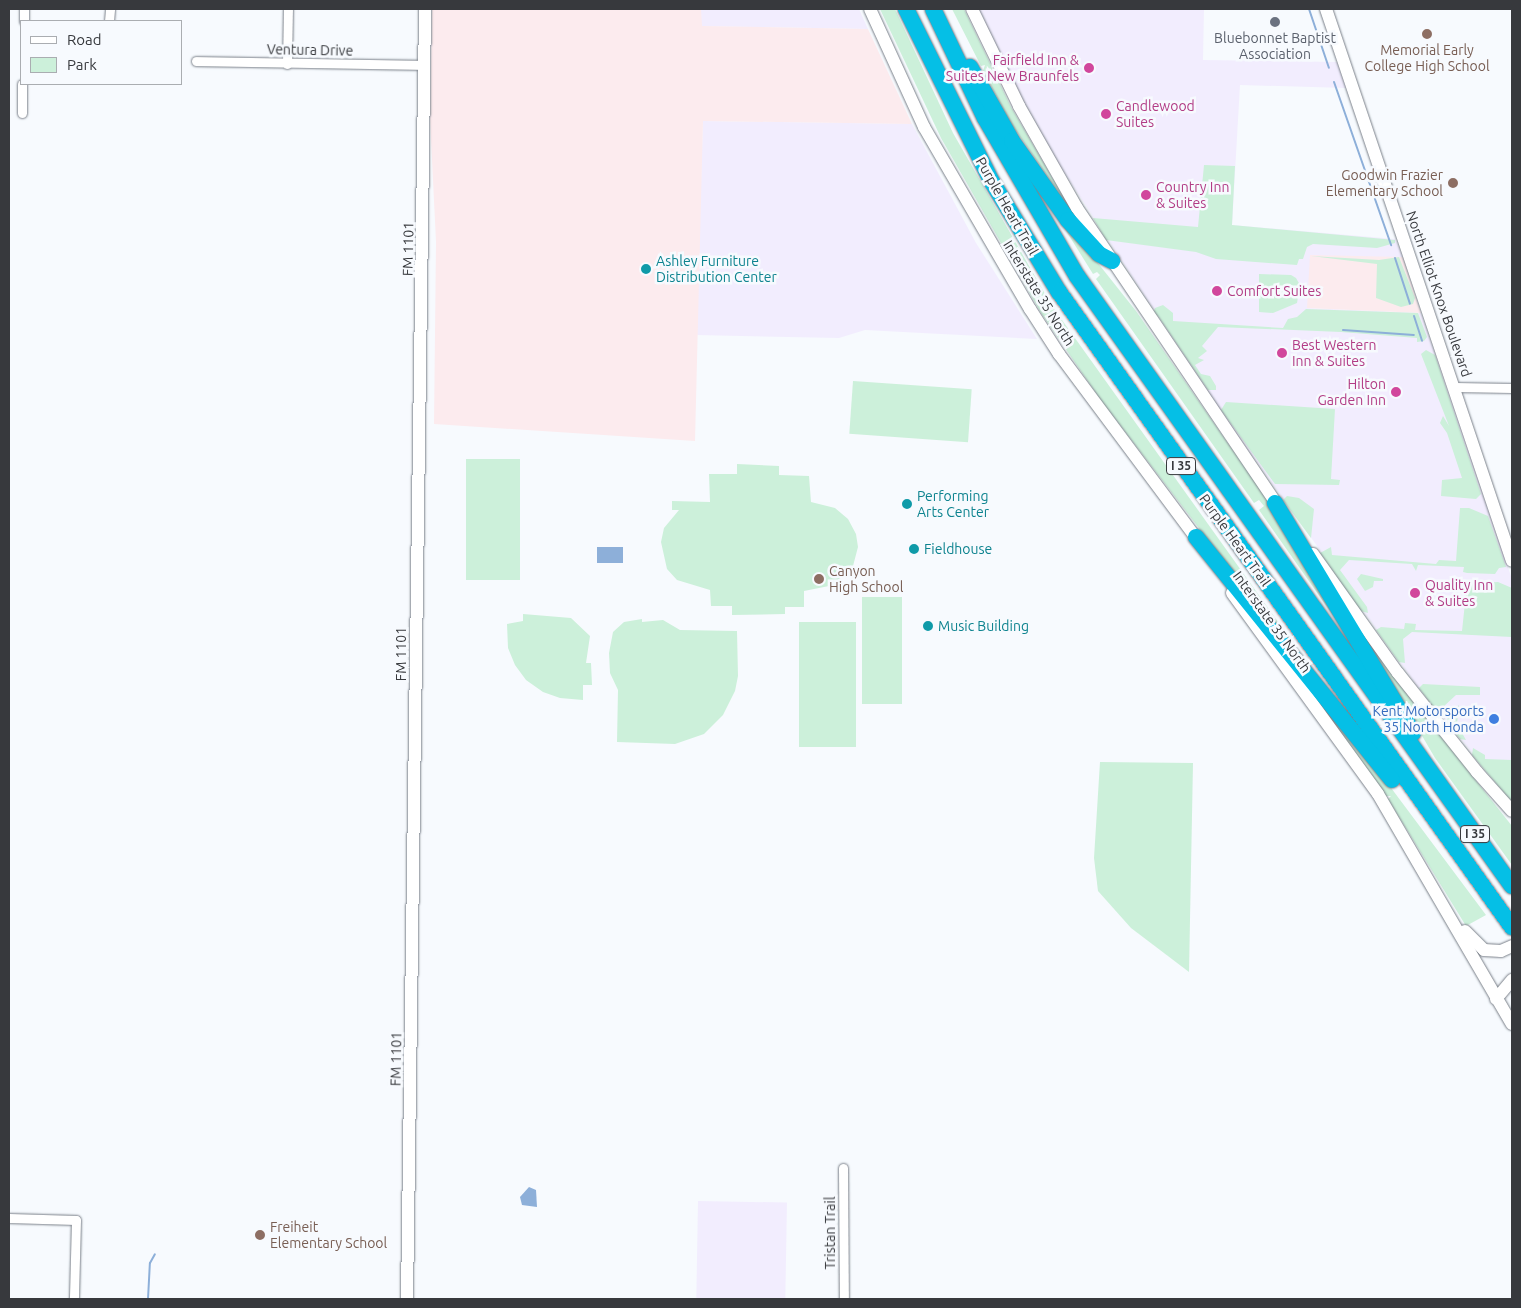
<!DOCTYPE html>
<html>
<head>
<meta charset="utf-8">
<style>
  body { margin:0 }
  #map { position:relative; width:1521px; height:1308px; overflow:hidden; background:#f7fafe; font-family:Ubuntu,sans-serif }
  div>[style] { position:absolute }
  .commercial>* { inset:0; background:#f2edfe; transform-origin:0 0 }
  .industrial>* { inset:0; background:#fcebee }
  .green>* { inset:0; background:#ccf0da; transform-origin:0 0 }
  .water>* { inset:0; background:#8dafd9; transform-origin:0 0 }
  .stream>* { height:2px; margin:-1px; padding:0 1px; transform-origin:1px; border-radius:1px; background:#8dafd9 }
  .roads { filter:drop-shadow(0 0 1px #7a8089) drop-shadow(0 0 1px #7a8089) }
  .street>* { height:9px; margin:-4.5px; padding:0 4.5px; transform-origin:4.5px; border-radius:4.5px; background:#fff }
  .secondary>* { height:12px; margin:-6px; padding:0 6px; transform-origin:6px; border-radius:6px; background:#fff }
  .highway>* { height:16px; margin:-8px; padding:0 8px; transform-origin:8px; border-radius:8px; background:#05bfe6 }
  .dots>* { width:14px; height:14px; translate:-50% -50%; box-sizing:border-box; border:2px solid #f7fafe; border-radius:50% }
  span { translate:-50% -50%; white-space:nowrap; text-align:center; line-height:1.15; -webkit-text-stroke:5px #f7fafe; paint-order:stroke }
  .shield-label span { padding:1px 4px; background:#f7fafe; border:1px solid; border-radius:4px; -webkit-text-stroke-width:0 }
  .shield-label { font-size:12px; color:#37393d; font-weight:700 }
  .worship-label { font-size:14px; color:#5b616d }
  .street-label { font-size:14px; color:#37393d }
  .education-label { font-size:14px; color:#785e54 }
  .right { translate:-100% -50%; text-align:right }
  .left { translate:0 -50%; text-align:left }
  .hotel-label { font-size:14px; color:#b23c85 }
  .culture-label { font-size:14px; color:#0d838f }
  .shop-label { font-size:14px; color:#366cbe }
  .frame { position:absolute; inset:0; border:10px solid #37393d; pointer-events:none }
  .legend { position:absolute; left:20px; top:20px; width:162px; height:65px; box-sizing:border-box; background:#f7fafe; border:1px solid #aaadb1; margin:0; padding:6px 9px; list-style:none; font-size:15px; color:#37393d }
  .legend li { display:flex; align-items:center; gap:10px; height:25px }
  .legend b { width:25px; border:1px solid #aaadb1 }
</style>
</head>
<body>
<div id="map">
  <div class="commercial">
    <div style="clip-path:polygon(701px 9px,859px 9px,868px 29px,701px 26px)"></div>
    <div style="clip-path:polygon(978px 9px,1204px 9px,1203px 60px,1337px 62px,1346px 88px,1240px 85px,1232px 225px,1395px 239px,1403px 257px,1380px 259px,1307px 308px,1421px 313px,1512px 579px,1512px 773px,1495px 780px,1418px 687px,1219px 409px,1056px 160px,1011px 78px)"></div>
    <div style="clip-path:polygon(703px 121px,912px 124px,976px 243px,1037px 339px,865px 330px,839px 338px,696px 335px)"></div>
    <div style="left:698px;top:1201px;width:89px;height:98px;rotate:1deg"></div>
  </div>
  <div class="industrial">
    <div style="clip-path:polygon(432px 9px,701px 9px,702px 26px,868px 29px,912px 124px,703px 121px,695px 441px,434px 424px,436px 242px,430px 118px)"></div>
    <div style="clip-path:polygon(1310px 255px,1403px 257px,1421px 313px,1307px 308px)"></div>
  </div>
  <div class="green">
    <div style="clip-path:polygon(880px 9px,895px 9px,953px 133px,1052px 306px,1291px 640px,1287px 643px,1100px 399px,1041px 313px,941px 138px)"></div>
    <div style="clip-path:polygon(952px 9px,964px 9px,1011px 107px,1071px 210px,1012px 125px,983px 71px,985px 65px,981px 66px)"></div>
    <div style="clip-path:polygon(1204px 165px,1235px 166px,1232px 225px,1395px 240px,1395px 243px,1377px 248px,1313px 244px,1307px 247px,1303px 259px,1299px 259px,1297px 265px,1216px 259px,1196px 252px,1106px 240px,1093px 218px,1198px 227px)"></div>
    <div style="clip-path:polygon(1043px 194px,1136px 311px,1268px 501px,1337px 621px,1259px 510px,1264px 506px,1259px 500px,1254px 503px,1096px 279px,1100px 275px,1097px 272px,1093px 274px)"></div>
    <div style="clip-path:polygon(1311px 256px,1379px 260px,1399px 257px,1415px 298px,1413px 304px,1401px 307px,1376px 298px,1377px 264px)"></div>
    <div style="clip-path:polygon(1259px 274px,1291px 275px,1296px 278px,1300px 285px,1297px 303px,1273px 313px,1259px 312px)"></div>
    <div style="clip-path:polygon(1163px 305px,1173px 313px,1173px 321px,1283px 328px,1288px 319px,1297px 317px,1306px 309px,1418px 313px,1427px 337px,1424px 341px,1417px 342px,1417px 338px,1341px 332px,1218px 327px,1202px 346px,1207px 351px,1198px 358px,1204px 360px,1195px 365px,1201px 374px,1210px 376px,1216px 386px,1216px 390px,1208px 390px,1158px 316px,1153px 314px,1155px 308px)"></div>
    <div style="clip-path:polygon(1426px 350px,1435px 355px,1481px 494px,1476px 499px,1441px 496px,1442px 480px,1462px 478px,1447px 433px,1440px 423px,1443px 416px,1449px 426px,1421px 354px)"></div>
    <div style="left:853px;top:381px;width:119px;height:53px;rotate:4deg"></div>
    <div style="clip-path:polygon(1226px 402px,1335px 409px,1331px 479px,1340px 480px,1339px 485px,1275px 484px,1221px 410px)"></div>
    <div style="left:466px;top:459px;width:54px;height:121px"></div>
    <div style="clip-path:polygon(737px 464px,779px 466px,779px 475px,809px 476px,811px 502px,835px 508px,848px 519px,856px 534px,858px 547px,853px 566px,834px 585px,804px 591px,804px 607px,785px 607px,785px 614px,732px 615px,732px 606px,711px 606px,710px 590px,677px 580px,667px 569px,661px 542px,664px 528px,679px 510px,672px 510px,672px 501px,710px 502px,709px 474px,737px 474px)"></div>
    <div style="clip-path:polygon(1287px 496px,1299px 498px,1314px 509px,1311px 538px,1283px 500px)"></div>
    <div style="clip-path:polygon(1460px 508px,1469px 508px,1488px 516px,1506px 567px,1499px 568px,1495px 574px,1467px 573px,1463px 572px,1464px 567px,1418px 565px,1416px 571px,1412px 564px,1349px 560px,1340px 570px,1367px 607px,1368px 613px,1361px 611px,1320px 553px,1331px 547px,1332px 555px,1436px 564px,1439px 560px,1456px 561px)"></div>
    <div style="clip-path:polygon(1361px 574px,1383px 579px,1383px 581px,1374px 581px,1373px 587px,1365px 591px,1357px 579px)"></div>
    <div style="clip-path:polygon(1498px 582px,1512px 588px,1512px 637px,1412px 632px,1403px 639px,1405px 663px,1399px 662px,1376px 630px,1381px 627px,1404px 629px,1405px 623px,1416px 624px,1415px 630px,1462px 631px,1467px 584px)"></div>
    <div style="left:862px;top:597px;width:40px;height:107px"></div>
    <div style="clip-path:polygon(523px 614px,571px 618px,590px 636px,586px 663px,591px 663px,592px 685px,583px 685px,583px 700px,560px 698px,543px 692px,526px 680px,515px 665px,508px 648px,507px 624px,523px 621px)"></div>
    <div style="clip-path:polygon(642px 619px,642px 622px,663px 620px,680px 630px,737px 631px,738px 676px,735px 691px,723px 715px,704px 734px,675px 744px,617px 742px,618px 690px,610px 673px,609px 653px,613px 632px,624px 622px)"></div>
    <div style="left:799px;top:622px;width:57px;height:125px"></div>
    <div style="clip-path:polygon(1374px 648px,1416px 706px,1414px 709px,1417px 712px,1419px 709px,1512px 826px,1512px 865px,1435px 758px,1414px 722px,1415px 716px,1411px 717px,1370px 651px)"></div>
    <div style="clip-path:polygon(1423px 684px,1480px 687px,1480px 695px,1456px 695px,1442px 708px,1434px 708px,1419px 688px)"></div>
    <div style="clip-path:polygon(1459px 705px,1457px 724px,1466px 740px,1460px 739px,1446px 723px,1448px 715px)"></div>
    <div style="clip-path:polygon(1330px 707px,1368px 757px,1486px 915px,1466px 926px,1388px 799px,1391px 796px,1385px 796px,1325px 712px)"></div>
    <div style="clip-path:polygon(1473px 748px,1485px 755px,1485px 759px,1512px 760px,1512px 802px,1472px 755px)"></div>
    <div style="clip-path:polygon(1100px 762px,1193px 763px,1189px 972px,1131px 928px,1098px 891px,1094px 858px)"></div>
  </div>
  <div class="water">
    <div style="left:597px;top:547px;width:26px;height:16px"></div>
    <div style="clip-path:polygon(529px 1187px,536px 1190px,537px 1207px,522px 1205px,520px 1197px)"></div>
  </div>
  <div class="stream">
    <div style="left:1309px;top:9px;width:62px;rotate:71.3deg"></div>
    <div style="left:1334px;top:82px;width:173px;rotate:70.7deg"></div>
    <div style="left:1395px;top:258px;width:48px;rotate:71.9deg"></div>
    <div style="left:1414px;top:316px;width:26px;rotate:72deg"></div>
    <div style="left:1343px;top:330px;width:71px;rotate:4deg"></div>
    <div style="left:148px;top:1299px;width:36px;rotate:-87deg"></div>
    <div style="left:150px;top:1263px;width:10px;rotate:-61deg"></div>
  </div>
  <div class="roads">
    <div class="street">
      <div style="left:24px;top:21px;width:12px;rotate:-90deg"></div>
      <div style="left:109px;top:21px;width:12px;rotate:-85deg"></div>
      <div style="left:196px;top:61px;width:228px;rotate:1deg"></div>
      <div style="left:287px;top:64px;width:55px;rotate:-89deg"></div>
      <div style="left:22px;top:113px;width:29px;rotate:-90deg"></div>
      <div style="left:1455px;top:387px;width:57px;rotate:1deg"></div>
      <div style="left:843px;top:1168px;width:131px;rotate:89.6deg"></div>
      <div style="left:9px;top:1218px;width:67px;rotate:1.7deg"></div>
      <div style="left:76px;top:1220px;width:79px;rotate:91.5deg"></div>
    </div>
    <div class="secondary">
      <div style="left:870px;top:9px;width:130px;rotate:65.4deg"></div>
      <div style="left:924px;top:127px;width:211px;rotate:59.8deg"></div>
      <div style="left:1030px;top:309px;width:54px;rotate:57.2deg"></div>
      <div style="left:1059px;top:354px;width:236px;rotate:53.3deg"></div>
      <div style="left:972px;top:9px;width:108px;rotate:64.1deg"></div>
      <div style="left:1019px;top:106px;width:117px;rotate:60.4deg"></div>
      <div style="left:1077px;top:208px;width:364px;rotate:56deg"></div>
      <div style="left:1326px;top:9px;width:582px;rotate:71.38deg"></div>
      <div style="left:1313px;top:554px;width:146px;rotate:54.5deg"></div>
      <div style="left:1398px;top:673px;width:127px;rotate:51.4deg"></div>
      <div style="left:1477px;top:772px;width:52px;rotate:48.1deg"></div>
      <div style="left:1232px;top:593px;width:248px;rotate:54deg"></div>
      <div style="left:1378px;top:794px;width:266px;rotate:59.8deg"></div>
      <div style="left:1465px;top:931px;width:27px;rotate:45deg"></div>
      <div style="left:1484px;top:950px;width:17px;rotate:3deg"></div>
      <div style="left:1501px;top:951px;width:12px;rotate:-24deg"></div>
      <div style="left:1496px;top:999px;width:25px;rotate:-50deg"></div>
      <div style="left:407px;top:1299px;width:1290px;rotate:-89.2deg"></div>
    </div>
    <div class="highway">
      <div style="left:906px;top:9px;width:193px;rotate:63.6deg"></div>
      <div style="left:992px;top:182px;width:129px;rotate:58.7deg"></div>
      <div style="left:1059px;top:292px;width:780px;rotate:54.5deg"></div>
      <div style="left:933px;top:9px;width:121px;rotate:64.5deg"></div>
      <div style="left:985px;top:118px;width:183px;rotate:59.8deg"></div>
      <div style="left:1077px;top:276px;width:749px;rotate:54.51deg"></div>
      <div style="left:970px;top:67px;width:85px;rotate:60.4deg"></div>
      <div style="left:1012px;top:141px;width:97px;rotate:54.7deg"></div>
      <div style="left:1068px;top:220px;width:46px;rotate:47.6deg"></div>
      <div style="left:1099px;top:254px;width:15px;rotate:28deg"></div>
      <div style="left:1275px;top:503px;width:268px;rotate:59deg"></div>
      <div style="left:1196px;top:537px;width:312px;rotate:51.1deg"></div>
    </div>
  </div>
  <div class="dots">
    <div style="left:1275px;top:22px;background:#6b7280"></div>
    <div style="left:1427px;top:34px;background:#8d6e63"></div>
    <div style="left:1089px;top:68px;background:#d1479c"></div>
    <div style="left:1106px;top:114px;background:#d1479c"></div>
    <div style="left:1453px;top:183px;background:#8d6e63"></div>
    <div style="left:1146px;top:195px;background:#d1479c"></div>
    <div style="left:646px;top:269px;background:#0f9aa8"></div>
    <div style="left:1217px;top:291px;background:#d1479c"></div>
    <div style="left:1282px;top:353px;background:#d1479c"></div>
    <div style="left:1396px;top:392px;background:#d1479c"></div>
    <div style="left:907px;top:504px;background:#0f9aa8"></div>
    <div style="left:914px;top:549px;background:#0f9aa8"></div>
    <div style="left:819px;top:579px;background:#8d6e63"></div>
    <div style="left:1415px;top:593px;background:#d1479c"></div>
    <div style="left:928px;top:626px;background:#0f9aa8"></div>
    <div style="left:1494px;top:719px;background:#3f7fe0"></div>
    <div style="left:260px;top:1235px;background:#8d6e63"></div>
  </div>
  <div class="shield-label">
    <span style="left:1181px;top:466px">I 35</span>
    <span style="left:1475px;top:834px">I 35</span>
  </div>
  <div class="worship-label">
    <span style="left:1275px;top:46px">Bluebonnet Baptist<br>Association</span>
  </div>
  <div class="street-label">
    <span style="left:310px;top:50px;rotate:1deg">Ventura Drive</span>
    <span style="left:1007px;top:206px;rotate:60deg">Purple Heart Trail</span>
    <span style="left:408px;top:249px;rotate:-89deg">FM 1101</span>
    <span style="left:1039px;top:293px;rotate:58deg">Interstate 35 North</span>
    <span style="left:1439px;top:294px;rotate:71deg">North Elliot Knox Boulevard</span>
    <span style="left:1235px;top:540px;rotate:54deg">Purple Heart Trail</span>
    <span style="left:1272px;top:622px;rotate:54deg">Interstate 35 North</span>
    <span style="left:401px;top:654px;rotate:-90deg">FM 1101</span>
    <span style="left:396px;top:1059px;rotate:-89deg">FM 1101</span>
    <span style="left:830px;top:1233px;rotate:-90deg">Tristan Trail</span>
  </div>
  <div class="education-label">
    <span style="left:1427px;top:58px">Memorial Early<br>College High School</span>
    <span class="right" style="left:1443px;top:183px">Goodwin Frazier<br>Elementary School</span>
    <span class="left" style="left:829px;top:579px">Canyon<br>High School</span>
    <span class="left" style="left:270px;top:1235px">Freiheit<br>Elementary School</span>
  </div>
  <div class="hotel-label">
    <span class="right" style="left:1079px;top:68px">Fairfield Inn &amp;<br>Suites New Braunfels</span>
    <span class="left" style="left:1116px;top:114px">Candlewood<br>Suites</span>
    <span class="left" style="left:1156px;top:195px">Country Inn<br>&amp; Suites</span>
    <span class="left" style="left:1227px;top:291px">Comfort Suites</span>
    <span class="left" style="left:1292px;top:353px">Best Western<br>Inn &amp; Suites</span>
    <span class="right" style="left:1386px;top:392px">Hilton<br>Garden Inn</span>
    <span class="left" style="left:1425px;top:593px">Quality Inn<br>&amp; Suites</span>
  </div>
  <div class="culture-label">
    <span class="left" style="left:656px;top:269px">Ashley Furniture<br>Distribution Center</span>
    <span class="left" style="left:917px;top:504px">Performing<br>Arts Center</span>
    <span class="left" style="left:924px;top:549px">Fieldhouse</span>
    <span class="left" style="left:938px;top:626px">Music Building</span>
  </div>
  <div class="shop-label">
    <span class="right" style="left:1484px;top:719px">Kent Motorsports<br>35 North Honda</span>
  </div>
  <div class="frame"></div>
  <ul class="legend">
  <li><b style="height:6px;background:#fff"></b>Road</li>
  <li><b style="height:14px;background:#ccf0da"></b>Park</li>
  </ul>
</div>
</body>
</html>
